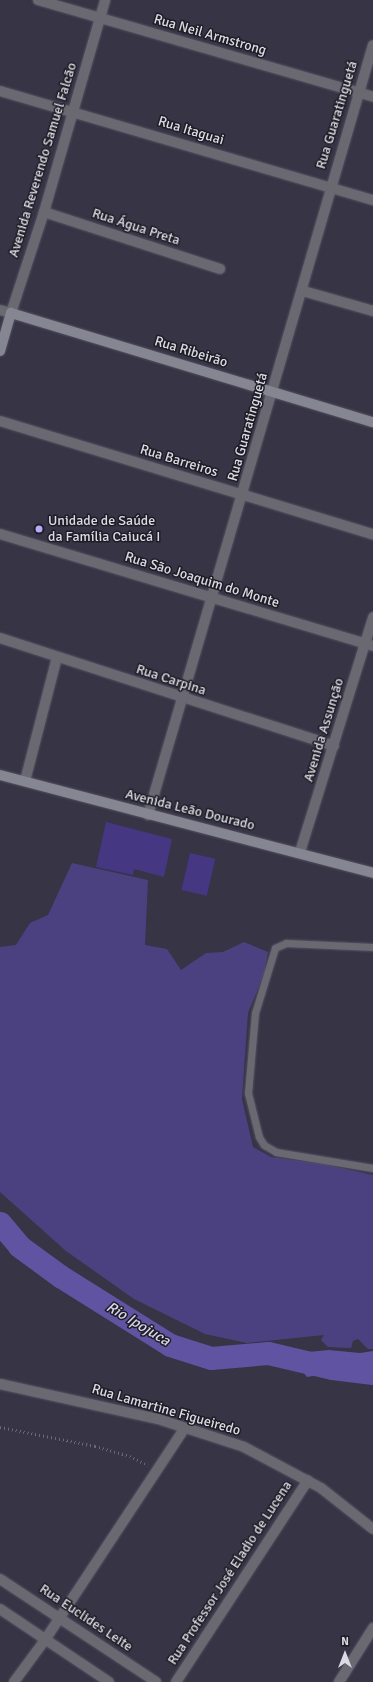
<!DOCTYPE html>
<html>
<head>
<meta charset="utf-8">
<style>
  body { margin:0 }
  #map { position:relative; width:373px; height:1682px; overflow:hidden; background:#363445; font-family:Signika,sans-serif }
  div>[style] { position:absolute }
  .green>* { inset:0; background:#4c4180 }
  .water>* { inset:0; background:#6053a1 }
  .river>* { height:23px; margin:-11.5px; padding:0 11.5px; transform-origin:11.5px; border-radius:11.5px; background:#6053a1 }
  .building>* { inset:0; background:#463783; transform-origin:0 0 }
  .path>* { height:2.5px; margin-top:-1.25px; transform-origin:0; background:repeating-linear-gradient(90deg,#6b6978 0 1px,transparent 0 4px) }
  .roads { filter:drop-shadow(0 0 1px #545262) drop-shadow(0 0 1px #545262) }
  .service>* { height:7px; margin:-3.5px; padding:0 3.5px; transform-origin:3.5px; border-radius:3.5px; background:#6a6972 }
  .minor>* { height:10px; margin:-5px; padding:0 5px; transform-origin:5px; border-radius:5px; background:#6a6972 }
  .secondary>* { height:10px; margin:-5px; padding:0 5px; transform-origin:5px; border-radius:5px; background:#868592 }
  .dots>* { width:11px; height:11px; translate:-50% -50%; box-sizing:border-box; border:2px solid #1e1d25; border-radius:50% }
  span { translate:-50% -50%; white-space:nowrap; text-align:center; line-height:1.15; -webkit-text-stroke:3px #1e1d25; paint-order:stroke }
  .street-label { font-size:14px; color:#dbdbe5 }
  .poi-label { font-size:14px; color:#dbdbe5 }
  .left { translate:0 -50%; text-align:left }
  .water-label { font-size:15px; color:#d7d6ec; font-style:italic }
  .north { position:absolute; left:325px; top:1634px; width:40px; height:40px; -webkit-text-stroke:3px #1e1d25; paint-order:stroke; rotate:0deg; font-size:11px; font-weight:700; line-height:16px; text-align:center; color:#dbdbe5 }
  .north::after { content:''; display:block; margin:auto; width:14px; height:18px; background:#dbdbe5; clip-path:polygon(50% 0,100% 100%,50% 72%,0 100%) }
</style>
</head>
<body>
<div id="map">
  <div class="green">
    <div style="clip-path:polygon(72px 863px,148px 880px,145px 945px,167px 949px,181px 970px,206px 953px,223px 952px,244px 942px,268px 952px,264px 974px,248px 1013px,242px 1099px,253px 1147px,271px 1157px,323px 1164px,373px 1175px,373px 1349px,368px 1349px,358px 1339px,353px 1341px,351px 1348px,328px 1347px,321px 1340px,324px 1335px,247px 1343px,205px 1334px,134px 1299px,66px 1251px,0 1192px,0 947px,16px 945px,30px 923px,48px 915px)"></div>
  </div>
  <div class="water">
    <div style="clip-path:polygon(294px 1348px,308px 1352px,329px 1350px,360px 1353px,373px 1351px,373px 1382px,358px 1379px,351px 1382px,341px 1378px,334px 1380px,324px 1374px,307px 1377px,299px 1367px)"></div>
  </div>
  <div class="river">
    <div style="left:0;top:1223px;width:30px;rotate:50deg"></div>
    <div style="left:19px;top:1246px;width:51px;rotate:36.2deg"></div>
    <div style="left:60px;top:1276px;width:130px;rotate:32.1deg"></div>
    <div style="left:170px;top:1345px;width:43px;rotate:17.6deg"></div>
    <div style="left:211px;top:1358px;width:57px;rotate:-5deg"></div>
    <div style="left:268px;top:1353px;width:66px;rotate:13.2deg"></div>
    <div style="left:332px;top:1368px;width:41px;rotate:7deg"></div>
  </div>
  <div class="building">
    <div style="clip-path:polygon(106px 822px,172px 839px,164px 877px,134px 869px,133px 875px,96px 867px)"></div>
    <div style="left:190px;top:853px;width:26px;height:38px;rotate:13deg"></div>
  </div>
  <div class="path">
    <div style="left:0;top:1427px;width:97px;rotate:11.3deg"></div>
    <div style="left:95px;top:1446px;width:36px;rotate:16deg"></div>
    <div style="left:130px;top:1456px;width:20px;rotate:27deg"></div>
  </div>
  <div class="roads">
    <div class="service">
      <div style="left:373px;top:947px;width:87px;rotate:-177.4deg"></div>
      <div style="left:286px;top:943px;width:12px;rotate:156deg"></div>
      <div style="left:275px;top:948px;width:68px;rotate:107.1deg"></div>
      <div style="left:255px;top:1013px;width:80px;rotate:95deg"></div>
      <div style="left:248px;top:1093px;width:45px;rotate:76deg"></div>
      <div style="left:259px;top:1137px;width:9px;rotate:58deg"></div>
      <div style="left:264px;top:1145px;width:14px;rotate:30deg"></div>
      <div style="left:276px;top:1152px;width:98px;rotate:9.4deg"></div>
    </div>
    <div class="minor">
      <div style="left:38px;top:0;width:349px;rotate:16.1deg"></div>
      <div style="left:0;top:91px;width:389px;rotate:16.3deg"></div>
      <div style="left:44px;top:212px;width:185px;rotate:17.9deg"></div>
      <div style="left:303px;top:291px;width:73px;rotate:15.9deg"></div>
      <div style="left:0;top:310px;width:11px;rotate:15deg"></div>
      <div style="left:11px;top:313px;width:106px;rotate:-71.9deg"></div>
      <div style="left:44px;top:212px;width:221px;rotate:-73.9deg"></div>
      <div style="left:0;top:421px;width:390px;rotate:16.9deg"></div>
      <div style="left:0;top:534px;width:389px;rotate:16.7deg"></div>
      <div style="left:0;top:638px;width:351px;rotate:17.9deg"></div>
      <div style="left:25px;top:781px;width:128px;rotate:-75.5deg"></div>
      <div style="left:148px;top:815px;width:802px;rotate:-73.71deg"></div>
      <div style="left:300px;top:852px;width:246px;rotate:-72.7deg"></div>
      <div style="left:0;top:1384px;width:162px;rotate:12.5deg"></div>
      <div style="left:158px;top:1419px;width:90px;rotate:18deg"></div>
      <div style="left:244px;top:1447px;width:87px;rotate:28deg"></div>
      <div style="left:321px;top:1488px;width:66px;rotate:38.3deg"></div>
      <div style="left:0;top:1579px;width:187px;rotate:33.4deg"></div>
      <div style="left:0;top:1609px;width:131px;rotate:33.8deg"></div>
      <div style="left:14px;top:1682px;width:52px;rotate:-53.6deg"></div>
      <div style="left:45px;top:1640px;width:253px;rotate:-56.6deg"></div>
      <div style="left:176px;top:1682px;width:241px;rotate:-56.8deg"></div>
      <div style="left:339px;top:1682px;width:64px;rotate:-57.8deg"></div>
    </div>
    <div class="secondary">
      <div style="left:0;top:351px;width:40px;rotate:-74deg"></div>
      <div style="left:11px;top:313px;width:378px;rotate:16.8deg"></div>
      <div style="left:0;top:775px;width:386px;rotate:14.7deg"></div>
    </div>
  </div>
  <div class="dots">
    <div style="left:39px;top:529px;background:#b5acf8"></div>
  </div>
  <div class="street-label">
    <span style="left:210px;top:35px;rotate:16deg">Rua Neil Armstrong</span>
    <span style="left:337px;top:115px;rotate:-73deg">Rua Guaratinguetá</span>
    <span style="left:191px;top:131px;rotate:17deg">Rua Itaguai</span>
    <span style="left:43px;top:160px;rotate:-73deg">Avenida Reverendo Samuel Falcão</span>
    <span style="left:136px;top:227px;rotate:18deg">Rua Água Preta</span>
    <span style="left:191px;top:352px;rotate:17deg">Rua Ribeirão</span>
    <span style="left:248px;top:427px;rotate:-74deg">Rua Guaratinguetá</span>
    <span style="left:179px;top:461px;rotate:17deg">Rua Barreiros</span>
    <span style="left:202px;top:580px;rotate:17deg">Rua São Joaquim do Monte</span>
    <span style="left:171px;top:680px;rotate:18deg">Rua Carpina</span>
    <span style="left:324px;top:730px;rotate:-73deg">Avenida Assunção</span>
    <span style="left:190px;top:810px;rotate:14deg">Avenida Leão Dourado</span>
    <span style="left:166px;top:1410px;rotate:16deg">Rua Lamartine Figueiredo</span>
    <span style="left:230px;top:1573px;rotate:-57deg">Rua Professor José Eladio de Lucena</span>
    <span style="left:86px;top:1618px;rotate:34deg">Rua Euclides Leite</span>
  </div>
  <div class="poi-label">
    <span class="left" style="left:48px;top:529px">Unidade de Saúde<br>da Família Caiucá I</span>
  </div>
  <div class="water-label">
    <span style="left:138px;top:1324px;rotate:31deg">Rio Ipojuca</span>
  </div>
  <div class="north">N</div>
</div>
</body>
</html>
